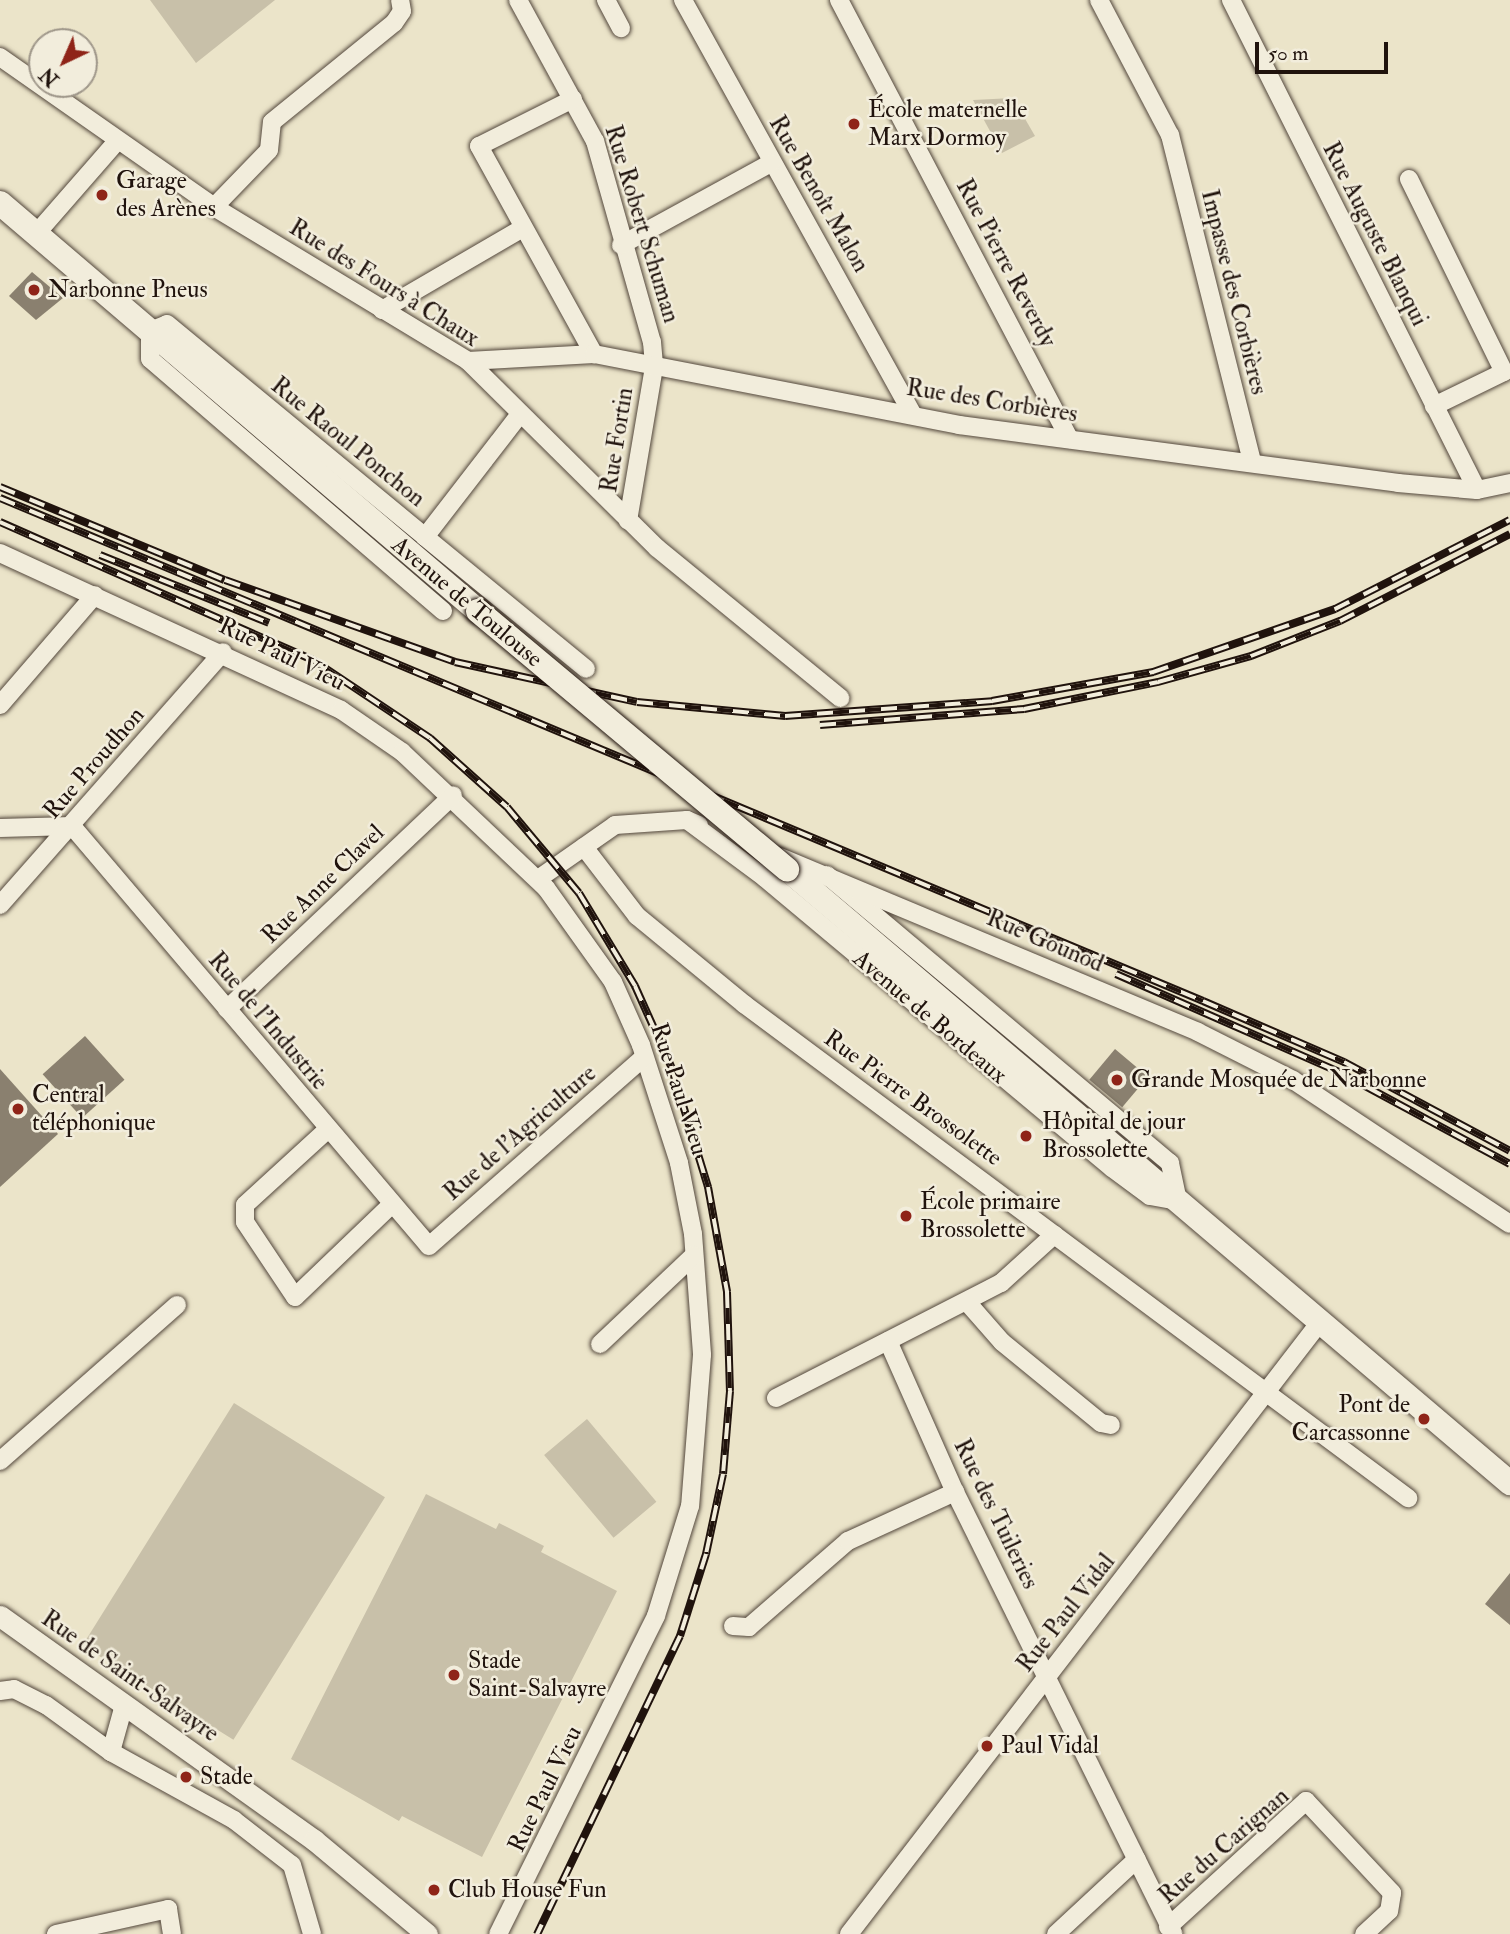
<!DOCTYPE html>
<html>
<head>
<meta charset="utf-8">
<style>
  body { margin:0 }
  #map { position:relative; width:1510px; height:1934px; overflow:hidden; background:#ebe4c9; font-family:"IM FELL Double Pica",serif }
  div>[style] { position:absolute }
  .green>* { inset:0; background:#c8c0a9; transform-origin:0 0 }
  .building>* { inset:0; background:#8a806f; transform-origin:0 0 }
  .roads { filter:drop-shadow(0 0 2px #53473c) drop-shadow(0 0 2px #53473c) }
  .minor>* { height:18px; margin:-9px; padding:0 9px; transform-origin:9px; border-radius:9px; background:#f2eddc }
  .tertiary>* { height:21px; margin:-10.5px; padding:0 10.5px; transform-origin:10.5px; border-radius:10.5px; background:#f2eddc }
  .secondary>* { height:24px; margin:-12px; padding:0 12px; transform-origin:12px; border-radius:12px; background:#f2eddc }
  .rail>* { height:8px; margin-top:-4px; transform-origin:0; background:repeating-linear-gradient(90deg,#f2eddc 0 16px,#20130d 0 32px); box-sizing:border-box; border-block:2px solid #20130d }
  .bridges { filter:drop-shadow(0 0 2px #20130d) drop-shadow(0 0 2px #20130d) }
  .secondary-bridge>* { height:24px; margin:-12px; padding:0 12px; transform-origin:12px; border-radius:12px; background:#f2eddc }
  .dots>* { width:19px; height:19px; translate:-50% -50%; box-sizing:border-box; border:4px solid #f2eddc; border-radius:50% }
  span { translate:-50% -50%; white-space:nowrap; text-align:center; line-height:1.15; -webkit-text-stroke:5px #f2eddc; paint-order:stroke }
  .poi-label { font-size:24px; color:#20130d }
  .left { translate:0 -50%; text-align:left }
  .right { translate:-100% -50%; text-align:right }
  .street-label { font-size:24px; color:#20130d }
  .north { position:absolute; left:28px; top:28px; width:70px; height:70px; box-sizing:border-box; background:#f2eddc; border:2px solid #9e9689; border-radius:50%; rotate:224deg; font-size:19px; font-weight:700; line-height:28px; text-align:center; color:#20130d }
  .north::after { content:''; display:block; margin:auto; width:24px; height:32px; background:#8f2418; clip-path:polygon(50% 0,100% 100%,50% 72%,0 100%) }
  .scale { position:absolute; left:1255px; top:42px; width:133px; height:32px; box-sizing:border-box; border:4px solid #20130d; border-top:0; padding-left:9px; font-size:21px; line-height:24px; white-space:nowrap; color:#20130d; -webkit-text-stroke:5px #f2eddc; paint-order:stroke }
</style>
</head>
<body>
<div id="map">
  <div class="green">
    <div style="clip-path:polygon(150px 0,275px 0,196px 63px)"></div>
    <div style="clip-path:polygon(1013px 98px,1035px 136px,1002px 153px,973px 100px)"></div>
    <div style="left:234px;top:1403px;width:178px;height:286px;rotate:32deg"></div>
    <div style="left:587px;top:1419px;width:108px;height:56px;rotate:50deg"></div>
    <div style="clip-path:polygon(426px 1494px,496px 1529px,499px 1523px,544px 1546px,541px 1552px,617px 1591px,482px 1857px,402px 1816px,399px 1821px,291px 1759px)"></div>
  </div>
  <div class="building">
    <div style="clip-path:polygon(32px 272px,63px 298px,36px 320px,9px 296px)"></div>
    <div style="left:85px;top:1036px;width:59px;height:57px;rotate:48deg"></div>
    <div style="left:1115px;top:1049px;width:43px;height:40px;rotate:40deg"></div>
    <div style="clip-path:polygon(0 1069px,58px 1134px,0 1187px)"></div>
    <div style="clip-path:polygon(1510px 1573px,1510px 1625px,1485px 1604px)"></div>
  </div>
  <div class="roads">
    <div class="minor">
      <div style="left:518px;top:0;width:161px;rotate:61.4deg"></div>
      <div style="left:595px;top:141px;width:209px;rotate:74.2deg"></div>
      <div style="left:652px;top:342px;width:25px;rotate:85deg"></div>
      <div style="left:654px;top:367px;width:156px;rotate:99.6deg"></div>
      <div style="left:606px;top:0;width:32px;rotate:62deg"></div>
      <div style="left:683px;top:0;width:472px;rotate:61deg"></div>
      <div style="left:839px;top:0;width:496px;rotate:62.3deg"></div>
      <div style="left:1099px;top:0;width:153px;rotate:62.3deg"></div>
      <div style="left:1170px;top:135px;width:337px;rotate:75.9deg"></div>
      <div style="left:1231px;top:0;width:548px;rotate:63.34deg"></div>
      <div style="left:0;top:57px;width:261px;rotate:35deg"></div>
      <div style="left:214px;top:207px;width:297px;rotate:31.2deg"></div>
      <div style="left:468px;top:361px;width:266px;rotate:44.7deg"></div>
      <div style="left:657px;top:548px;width:237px;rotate:39.3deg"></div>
      <div style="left:573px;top:99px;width:105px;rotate:153.4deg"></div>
      <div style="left:479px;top:146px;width:238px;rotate:61.1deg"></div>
      <div style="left:1409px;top:179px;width:215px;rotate:63.8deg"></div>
      <div style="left:1504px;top:372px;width:78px;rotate:154.1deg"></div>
      <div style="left:214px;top:207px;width:79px;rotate:-46deg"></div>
      <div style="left:269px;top:150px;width:28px;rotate:-84deg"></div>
      <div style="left:272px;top:122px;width:157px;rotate:-39.1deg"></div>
      <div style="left:394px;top:23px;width:14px;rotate:-56deg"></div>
      <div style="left:402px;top:11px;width:11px;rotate:-100deg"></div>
      <div style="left:36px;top:234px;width:123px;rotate:-48.9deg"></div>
      <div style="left:621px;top:245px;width:171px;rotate:-28.7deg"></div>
      <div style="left:382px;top:310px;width:161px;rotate:-30.2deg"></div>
      <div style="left:468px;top:361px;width:126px;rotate:-3.2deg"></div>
      <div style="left:594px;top:354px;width:372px;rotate:11deg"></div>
      <div style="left:959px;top:425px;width:443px;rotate:7.5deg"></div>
      <div style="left:1398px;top:483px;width:79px;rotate:5.1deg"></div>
      <div style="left:1477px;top:490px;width:34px;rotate:-12deg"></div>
      <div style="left:425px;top:537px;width:208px;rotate:39.3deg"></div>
      <div style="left:0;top:553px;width:375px;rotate:24.7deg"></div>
      <div style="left:341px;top:710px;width:74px;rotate:34.5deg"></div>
      <div style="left:402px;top:752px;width:198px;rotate:43.4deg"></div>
      <div style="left:546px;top:888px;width:115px;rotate:54.5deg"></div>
      <div style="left:613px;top:982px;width:69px;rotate:66deg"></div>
      <div style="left:641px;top:1045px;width:124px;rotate:72.1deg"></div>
      <div style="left:679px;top:1163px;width:72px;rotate:78.8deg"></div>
      <div style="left:693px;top:1234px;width:121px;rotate:85.7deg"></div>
      <div style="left:702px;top:1355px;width:151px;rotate:94.5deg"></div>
      <div style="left:690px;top:1506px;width:115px;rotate:107.2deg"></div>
      <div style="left:656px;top:1616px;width:355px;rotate:116.4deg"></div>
      <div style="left:443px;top:611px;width:386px;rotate:-139.3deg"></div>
      <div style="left:150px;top:359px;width:28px;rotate:-90deg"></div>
      <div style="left:150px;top:331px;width:18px;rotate:-22deg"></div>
      <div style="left:167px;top:324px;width:335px;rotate:39.5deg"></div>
      <div style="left:425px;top:537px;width:155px;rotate:-52.3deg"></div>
      <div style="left:0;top:705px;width:145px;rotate:-49.2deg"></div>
      <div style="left:687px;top:820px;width:97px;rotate:36.6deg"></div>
      <div style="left:765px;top:878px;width:452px;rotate:39.9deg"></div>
      <div style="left:1112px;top:1168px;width:47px;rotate:36.4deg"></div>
      <div style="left:1150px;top:1196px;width:28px;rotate:10deg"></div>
      <div style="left:1178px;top:1201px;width:39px;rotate:-102deg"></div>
      <div style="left:1170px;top:1163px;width:448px;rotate:-140deg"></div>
      <div style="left:0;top:828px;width:72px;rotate:-1.6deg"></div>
      <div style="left:72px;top:826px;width:551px;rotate:49.64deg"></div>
      <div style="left:429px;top:1246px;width:286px;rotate:-41.3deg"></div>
      <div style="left:584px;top:847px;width:87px;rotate:52.5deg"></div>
      <div style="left:637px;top:916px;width:139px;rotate:39.4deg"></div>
      <div style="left:744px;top:1004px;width:828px;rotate:36.65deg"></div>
      <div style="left:780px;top:857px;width:453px;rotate:22.7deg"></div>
      <div style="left:1198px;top:1032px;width:106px;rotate:26.8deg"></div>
      <div style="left:1293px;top:1080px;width:260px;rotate:33.6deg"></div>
      <div style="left:538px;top:879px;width:94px;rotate:-35deg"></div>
      <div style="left:615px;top:825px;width:72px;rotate:-4deg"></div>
      <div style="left:687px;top:820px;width:13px;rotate:23deg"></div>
      <div style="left:0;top:905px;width:337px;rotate:-48.6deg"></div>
      <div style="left:227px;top:1009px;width:311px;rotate:-43.4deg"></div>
      <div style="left:327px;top:1130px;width:111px;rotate:137.6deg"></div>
      <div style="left:245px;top:1205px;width:17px;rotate:90deg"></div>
      <div style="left:245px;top:1222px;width:90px;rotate:56.3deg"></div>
      <div style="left:295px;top:1297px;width:132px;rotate:-43.8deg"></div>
      <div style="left:967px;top:1302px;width:53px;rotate:48.8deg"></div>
      <div style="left:1002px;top:1342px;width:128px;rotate:39.3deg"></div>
      <div style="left:1101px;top:1423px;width:10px;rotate:11deg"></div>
      <div style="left:888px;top:1341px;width:165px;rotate:66.1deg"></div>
      <div style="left:955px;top:1492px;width:493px;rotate:63.7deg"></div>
      <div style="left:600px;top:1344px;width:129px;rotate:-43.4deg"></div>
      <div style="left:776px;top:1398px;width:253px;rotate:-27.1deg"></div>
      <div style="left:1001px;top:1283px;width:72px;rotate:-42.2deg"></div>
      <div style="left:0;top:1461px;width:236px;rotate:-41.4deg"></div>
      <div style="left:733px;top:1626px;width:16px;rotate:4deg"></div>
      <div style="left:749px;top:1627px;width:131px;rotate:-41deg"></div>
      <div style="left:848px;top:1541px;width:118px;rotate:-24.6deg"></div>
      <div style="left:0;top:1691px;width:14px;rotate:-8deg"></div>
      <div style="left:14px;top:1689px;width:36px;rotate:27deg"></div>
      <div style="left:46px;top:1705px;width:80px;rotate:35.9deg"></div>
      <div style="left:124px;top:1705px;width:49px;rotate:105.5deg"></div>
      <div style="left:111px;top:1752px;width:141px;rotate:28.9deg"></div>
      <div style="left:234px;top:1820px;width:73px;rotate:37.8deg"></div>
      <div style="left:292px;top:1865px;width:72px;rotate:73.8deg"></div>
      <div style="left:1168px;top:1927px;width:187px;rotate:-42.4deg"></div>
      <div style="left:1306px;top:1801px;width:126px;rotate:46.9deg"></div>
      <div style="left:1392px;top:1893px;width:18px;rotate:99deg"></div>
      <div style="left:1389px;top:1911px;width:34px;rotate:137deg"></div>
      <div style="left:56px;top:1934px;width:115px;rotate:-12.6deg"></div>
      <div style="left:168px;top:1909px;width:25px;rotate:81deg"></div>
      <div style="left:849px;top:1934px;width:772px;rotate:-52.42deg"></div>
      <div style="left:1056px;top:1934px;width:110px;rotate:-42.8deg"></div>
    </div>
    <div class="tertiary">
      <div style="left:0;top:1616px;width:386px;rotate:35.5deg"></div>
      <div style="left:314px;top:1840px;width:147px;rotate:39.8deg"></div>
    </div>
    <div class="secondary">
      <div style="left:0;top:203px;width:628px;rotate:40.48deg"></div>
      <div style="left:787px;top:869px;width:949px;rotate:40.34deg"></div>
    </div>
  </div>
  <div class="rail">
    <div style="left:0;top:487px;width:243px;rotate:22.5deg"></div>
    <div style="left:225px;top:580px;width:244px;rotate:19.6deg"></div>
    <div style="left:455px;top:662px;width:186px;rotate:12.4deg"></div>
    <div style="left:637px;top:702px;width:149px;rotate:5.4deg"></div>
    <div style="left:785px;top:716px;width:208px;rotate:-4.1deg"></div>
    <div style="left:992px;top:701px;width:164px;rotate:-10.2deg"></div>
    <div style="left:1153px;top:672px;width:193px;rotate:-19.1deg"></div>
    <div style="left:1335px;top:609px;width:196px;rotate:-27deg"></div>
    <div style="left:0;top:498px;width:1304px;rotate:22.69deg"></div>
    <div style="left:1203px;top:1001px;width:154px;rotate:23.4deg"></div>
    <div style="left:1344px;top:1062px;width:188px;rotate:28.2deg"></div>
    <div style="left:0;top:522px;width:342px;rotate:23.8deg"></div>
    <div style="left:313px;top:660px;width:141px;rotate:33.7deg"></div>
    <div style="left:430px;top:738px;width:103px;rotate:41.9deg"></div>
    <div style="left:507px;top:807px;width:112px;rotate:50.1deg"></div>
    <div style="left:579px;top:893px;width:109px;rotate:58.9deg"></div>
    <div style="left:635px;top:986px;width:88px;rotate:65.8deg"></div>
    <div style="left:671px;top:1066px;width:127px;rotate:73deg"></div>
    <div style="left:708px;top:1187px;width:107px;rotate:79.7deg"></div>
    <div style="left:727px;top:1292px;width:99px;rotate:88.3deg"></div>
    <div style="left:730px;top:1391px;width:83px;rotate:94.8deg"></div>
    <div style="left:723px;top:1474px;width:82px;rotate:102deg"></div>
    <div style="left:706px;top:1554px;width:86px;rotate:107.6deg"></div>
    <div style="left:680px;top:1636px;width:331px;rotate:115.6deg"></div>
    <div style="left:100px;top:555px;width:182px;rotate:21.9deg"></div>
    <div style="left:820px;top:725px;width:205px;rotate:-4.5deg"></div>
    <div style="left:1024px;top:709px;width:137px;rotate:-11.4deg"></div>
    <div style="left:1158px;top:682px;width:97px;rotate:-15.6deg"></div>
    <div style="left:1251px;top:656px;width:96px;rotate:-21.5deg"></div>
    <div style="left:1340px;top:621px;width:191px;rotate:-27.1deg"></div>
    <div style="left:1116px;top:974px;width:244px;rotate:23.7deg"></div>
    <div style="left:1339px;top:1072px;width:194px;rotate:28.3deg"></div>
  </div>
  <div class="bridges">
    <div class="secondary-bridge">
      <div style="left:478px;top:611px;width:403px;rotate:39.9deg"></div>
    </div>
  </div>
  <div class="dots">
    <div style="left:854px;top:124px;background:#8f2418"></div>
    <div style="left:102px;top:195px;background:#8f2418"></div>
    <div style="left:34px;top:290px;background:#8f2418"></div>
    <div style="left:1117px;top:1080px;background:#8f2418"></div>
    <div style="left:18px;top:1109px;background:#8f2418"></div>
    <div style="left:1026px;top:1136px;background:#8f2418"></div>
    <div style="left:906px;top:1216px;background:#8f2418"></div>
    <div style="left:1424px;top:1419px;background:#8f2418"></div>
    <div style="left:454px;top:1675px;background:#8f2418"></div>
    <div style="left:987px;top:1746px;background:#8f2418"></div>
    <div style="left:186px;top:1777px;background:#8f2418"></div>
    <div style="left:434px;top:1890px;background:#8f2418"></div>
  </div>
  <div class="poi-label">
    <span class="left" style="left:868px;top:124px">École maternelle<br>Marx Dormoy</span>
    <span class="left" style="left:116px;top:195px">Garage<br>des Arènes</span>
    <span class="left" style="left:48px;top:290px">Narbonne Pneus</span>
    <span class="left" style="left:1131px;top:1080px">Grande Mosquée de Narbonne</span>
    <span class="left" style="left:32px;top:1109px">Central<br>téléphonique</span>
    <span class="left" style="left:1042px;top:1136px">Hôpital de jour<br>Brossolette</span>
    <span class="left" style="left:920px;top:1216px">École primaire<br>Brossolette</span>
    <span class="right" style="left:1410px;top:1419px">Pont de<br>Carcassonne</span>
    <span class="left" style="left:468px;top:1675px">Stade<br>Saint-Salvayre</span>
    <span class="left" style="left:1001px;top:1746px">Paul Vidal</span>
    <span class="left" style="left:200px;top:1777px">Stade</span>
    <span class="left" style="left:448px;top:1890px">Club House Fun</span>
  </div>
  <div class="street-label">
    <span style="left:819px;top:194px;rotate:60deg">Rue Benoît Malon</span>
    <span style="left:642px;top:224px;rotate:73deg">Rue Robert Schuman</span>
    <span style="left:1375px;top:234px;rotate:63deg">Rue Auguste Blanqui</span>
    <span style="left:1006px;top:263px;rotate:62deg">Rue Pierre Reverdy</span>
    <span style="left:384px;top:283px;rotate:32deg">Rue des Fours à Chaux</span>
    <span style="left:1234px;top:292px;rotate:76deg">Impasse des Corbières</span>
    <span style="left:992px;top:401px;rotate:9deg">Rue des Corbières</span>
    <span style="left:617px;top:440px;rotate:-81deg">Rue Fortin</span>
    <span style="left:348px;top:442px;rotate:39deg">Rue Raoul Ponchon</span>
    <span style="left:467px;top:602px;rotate:40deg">Avenue de Toulouse</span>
    <span style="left:282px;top:654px;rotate:26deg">Rue Paul Vieu</span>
    <span style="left:94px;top:763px;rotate:-49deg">Rue Proudhon</span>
    <span style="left:323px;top:884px;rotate:-44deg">Rue Anne Clavel</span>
    <span style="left:1045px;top:941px;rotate:23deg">Rue Gounod</span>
    <span style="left:930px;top:1017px;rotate:40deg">Avenue de Bordeaux</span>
    <span style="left:268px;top:1021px;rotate:50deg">Rue de l'Industrie</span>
    <span style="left:679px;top:1089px;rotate:72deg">Rue Paul Vieu</span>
    <span style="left:913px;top:1098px;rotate:36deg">Rue Pierre Brossolette</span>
    <span style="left:520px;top:1133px;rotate:-41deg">Rue de l'Agriculture</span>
    <span style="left:996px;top:1514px;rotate:64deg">Rue des Tuileries</span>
    <span style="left:1066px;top:1613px;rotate:-52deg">Rue Paul Vidal</span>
    <span style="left:130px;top:1676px;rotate:35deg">Rue de Saint-Salvayre</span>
    <span style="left:545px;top:1789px;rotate:-64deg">Rue Paul Vieu</span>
    <span style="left:1224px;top:1846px;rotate:-41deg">Rue du Carignan</span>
  </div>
  <div class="north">N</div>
  <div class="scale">50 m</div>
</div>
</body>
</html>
